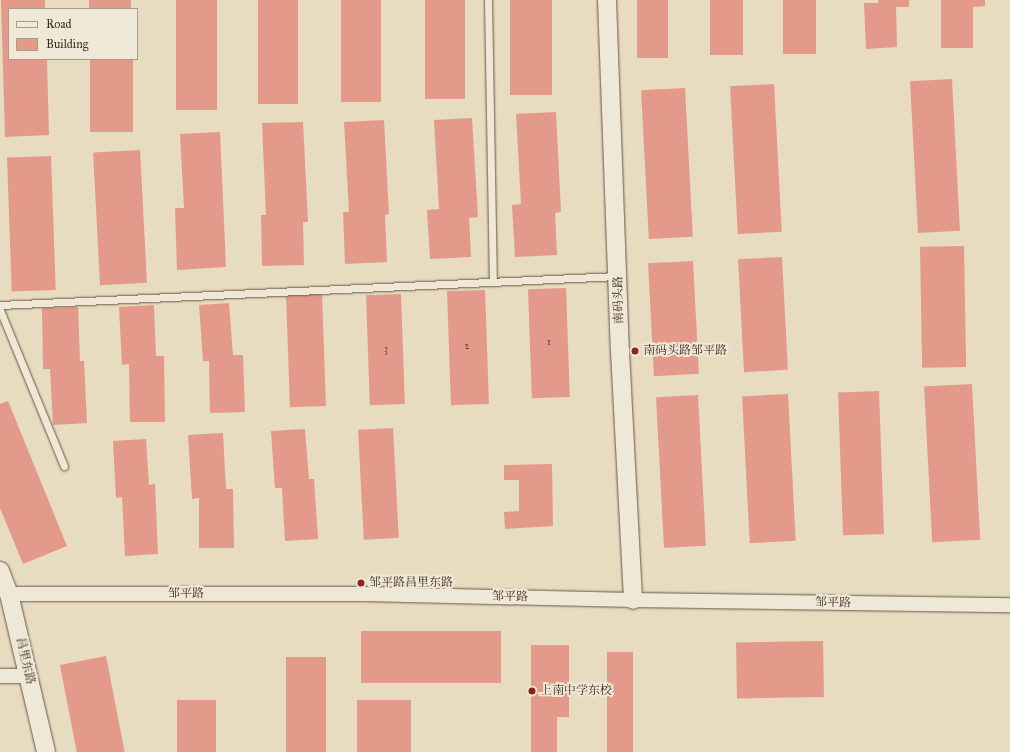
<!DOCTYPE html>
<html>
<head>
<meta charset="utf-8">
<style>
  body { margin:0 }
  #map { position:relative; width:1010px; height:752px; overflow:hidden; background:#e7dbc0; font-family:"IM FELL Great Primer","Noto Serif SC",serif }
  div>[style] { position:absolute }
  .building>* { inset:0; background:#e39a8b; transform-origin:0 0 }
  .roads { filter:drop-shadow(0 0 1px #695646) drop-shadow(0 0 1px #695646) }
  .service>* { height:7px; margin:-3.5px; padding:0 3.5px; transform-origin:3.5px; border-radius:3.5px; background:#efe8d6 }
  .minor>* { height:14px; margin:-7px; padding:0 7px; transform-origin:7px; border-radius:7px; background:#efe8d6 }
  .tertiary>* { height:18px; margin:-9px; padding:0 9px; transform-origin:9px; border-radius:9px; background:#efe8d6 }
  .dots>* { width:11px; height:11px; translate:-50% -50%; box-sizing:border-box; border:2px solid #efe8d6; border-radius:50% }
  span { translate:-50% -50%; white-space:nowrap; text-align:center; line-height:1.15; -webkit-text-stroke:4px #efe8d6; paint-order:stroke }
  .number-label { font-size:10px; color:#684638 }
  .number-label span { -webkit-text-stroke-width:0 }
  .street-label { font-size:12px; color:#3f2a1d }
  .poi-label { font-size:12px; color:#3f2a1d }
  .left { translate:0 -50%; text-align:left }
  .legend { position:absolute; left:8px; top:8px; width:130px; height:52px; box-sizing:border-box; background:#efe8d6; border:1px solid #a99c8c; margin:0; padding:5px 7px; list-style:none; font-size:12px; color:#3f2a1d }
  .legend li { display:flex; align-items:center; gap:8px; height:20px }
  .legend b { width:20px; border:1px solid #a99c8c }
</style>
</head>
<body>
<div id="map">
  <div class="building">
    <div style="clip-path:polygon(1px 0,45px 0,45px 9px,9px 9px,9px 59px,47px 59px,49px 135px,5px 137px)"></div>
    <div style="left:89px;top:0;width:42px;height:9px"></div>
    <div style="left:176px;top:0;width:41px;height:110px"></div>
    <div style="left:258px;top:0;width:40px;height:104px"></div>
    <div style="left:341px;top:0;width:40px;height:102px"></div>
    <div style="left:425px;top:0;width:40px;height:99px"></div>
    <div style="left:510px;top:0;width:42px;height:95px"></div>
    <div style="left:637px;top:0;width:31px;height:58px"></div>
    <div style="left:710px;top:0;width:33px;height:55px"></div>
    <div style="left:783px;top:0;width:33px;height:54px"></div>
    <div style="clip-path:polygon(878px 0,909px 0,909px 7px,896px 7px,897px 47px,866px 49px,864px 3px,878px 3px)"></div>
    <div style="clip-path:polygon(941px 0,985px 0,985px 6px,973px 7px,973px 48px,941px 48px)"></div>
    <div style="left:90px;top:59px;width:43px;height:73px"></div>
    <div style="left:952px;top:79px;width:152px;height:42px;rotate:87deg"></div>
    <div style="left:774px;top:84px;width:148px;height:44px;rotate:87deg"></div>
    <div style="left:685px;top:88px;width:149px;height:44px;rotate:87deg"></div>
    <div style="clip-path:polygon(556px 112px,561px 212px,555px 213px,557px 255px,515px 257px,512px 205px,521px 204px,516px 114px)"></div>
    <div style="clip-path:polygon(472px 118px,478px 217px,469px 218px,471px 257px,430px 259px,427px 210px,439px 209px,434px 120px)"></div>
    <div style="clip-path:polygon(384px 120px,389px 214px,385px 215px,387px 262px,345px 264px,343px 212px,349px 212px,344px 122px)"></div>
    <div style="clip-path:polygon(303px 122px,308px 222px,303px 222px,304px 265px,262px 266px,261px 215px,266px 215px,262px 123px)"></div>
    <div style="clip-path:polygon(220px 132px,226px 267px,177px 270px,175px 208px,184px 208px,180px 134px)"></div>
    <div style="left:140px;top:150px;width:133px;height:47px;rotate:87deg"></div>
    <div style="left:51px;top:156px;width:134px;height:44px;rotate:88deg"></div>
    <div style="left:964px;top:246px;width:121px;height:44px;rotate:89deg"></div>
    <div style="left:782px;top:257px;width:113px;height:44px;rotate:87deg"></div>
    <div style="left:693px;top:261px;width:113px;height:45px;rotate:87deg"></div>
    <div style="left:566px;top:288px;width:109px;height:38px;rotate:88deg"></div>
    <div style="left:485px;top:290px;width:114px;height:38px;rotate:88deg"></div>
    <div style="left:322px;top:293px;width:113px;height:36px;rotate:88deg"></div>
    <div style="left:401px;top:294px;width:110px;height:35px;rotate:88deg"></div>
    <div style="clip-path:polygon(229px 303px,233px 355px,243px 355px,245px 412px,210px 413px,209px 361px,203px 361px,199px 305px)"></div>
    <div style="clip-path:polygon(154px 305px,156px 356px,164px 356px,165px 422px,130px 422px,129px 364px,122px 365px,119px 307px)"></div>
    <div style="clip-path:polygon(78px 307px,80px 361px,84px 361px,87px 423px,53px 425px,50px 369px,43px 369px,42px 308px)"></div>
    <div style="left:972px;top:384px;width:156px;height:48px;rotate:87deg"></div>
    <div style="left:879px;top:391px;width:143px;height:41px;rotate:88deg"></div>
    <div style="left:788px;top:394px;width:147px;height:46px;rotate:87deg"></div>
    <div style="left:698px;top:395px;width:151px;height:42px;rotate:87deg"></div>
    <div style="clip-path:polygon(8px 401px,67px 546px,23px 564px,0 508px,0 404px)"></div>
    <div style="left:393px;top:428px;width:110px;height:35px;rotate:87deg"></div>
    <div style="clip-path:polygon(305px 429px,309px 479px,314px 479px,318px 539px,285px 541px,282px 488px,275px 488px,271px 431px)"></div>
    <div style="clip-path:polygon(223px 433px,226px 489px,233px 489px,234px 548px,199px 548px,199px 498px,192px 499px,188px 435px)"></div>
    <div style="clip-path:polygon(146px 439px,149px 485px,155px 484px,158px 554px,125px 556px,122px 497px,116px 498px,113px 441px)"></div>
    <div style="clip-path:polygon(552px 464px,553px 526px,505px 529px,504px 512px,519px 511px,519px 480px,504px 480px,504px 465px)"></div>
    <div style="left:501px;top:631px;width:52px;height:140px;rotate:90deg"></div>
    <div style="left:823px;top:641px;width:56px;height:87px;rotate:89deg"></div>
    <div style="clip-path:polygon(531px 645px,569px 645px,569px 717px,557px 717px,557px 752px,531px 752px)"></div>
    <div style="left:607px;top:652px;width:26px;height:100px"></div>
    <div style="left:106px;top:656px;width:98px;height:47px;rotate:79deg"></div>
    <div style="left:286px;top:657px;width:40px;height:95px"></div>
    <div style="left:177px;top:700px;width:39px;height:52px"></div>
    <div style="left:357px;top:700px;width:54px;height:52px"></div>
  </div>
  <div class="roads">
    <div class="service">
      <div style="left:488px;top:0;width:282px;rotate:89deg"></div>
      <div style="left:0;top:305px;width:618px;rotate:-2.69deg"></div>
      <div style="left:0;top:310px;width:169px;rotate:67.7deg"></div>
    </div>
    <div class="minor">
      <div style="left:9px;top:594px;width:356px"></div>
      <div style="left:365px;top:594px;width:268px;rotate:1.3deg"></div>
      <div style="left:633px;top:600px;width:377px;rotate:0.8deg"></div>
      <div style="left:0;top:676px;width:29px"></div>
    </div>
    <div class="tertiary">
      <div style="left:607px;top:0;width:351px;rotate:87.9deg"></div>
      <div style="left:620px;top:351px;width:249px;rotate:87deg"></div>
      <div style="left:0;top:571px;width:25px;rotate:69deg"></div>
      <div style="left:9px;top:594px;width:162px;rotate:76.8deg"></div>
    </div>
  </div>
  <div class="dots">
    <div style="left:635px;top:351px;background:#8f2418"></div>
    <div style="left:361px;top:583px;background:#8f2418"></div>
    <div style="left:532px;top:691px;background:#8f2418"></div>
  </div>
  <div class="number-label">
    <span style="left:549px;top:343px">1</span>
    <span style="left:467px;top:347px">2</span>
    <span style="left:386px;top:350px">3</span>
  </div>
  <div class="street-label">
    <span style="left:619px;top:300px;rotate:-91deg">南码头路</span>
    <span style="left:186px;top:594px">邹平路</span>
    <span style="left:510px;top:597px;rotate:1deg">邹平路</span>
    <span style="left:833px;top:603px;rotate:1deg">邹平路</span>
    <span style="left:25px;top:661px;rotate:77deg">昌里东路</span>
  </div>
  <div class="poi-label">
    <span class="left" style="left:643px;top:351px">南码头路邹平路</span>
    <span class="left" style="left:369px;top:583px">邹平路昌里东路</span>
    <span class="left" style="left:540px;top:691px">上南中学东校</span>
  </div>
  <ul class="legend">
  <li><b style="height:5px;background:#efe8d6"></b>Road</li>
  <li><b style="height:11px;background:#e39a8b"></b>Building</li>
  </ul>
</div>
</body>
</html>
